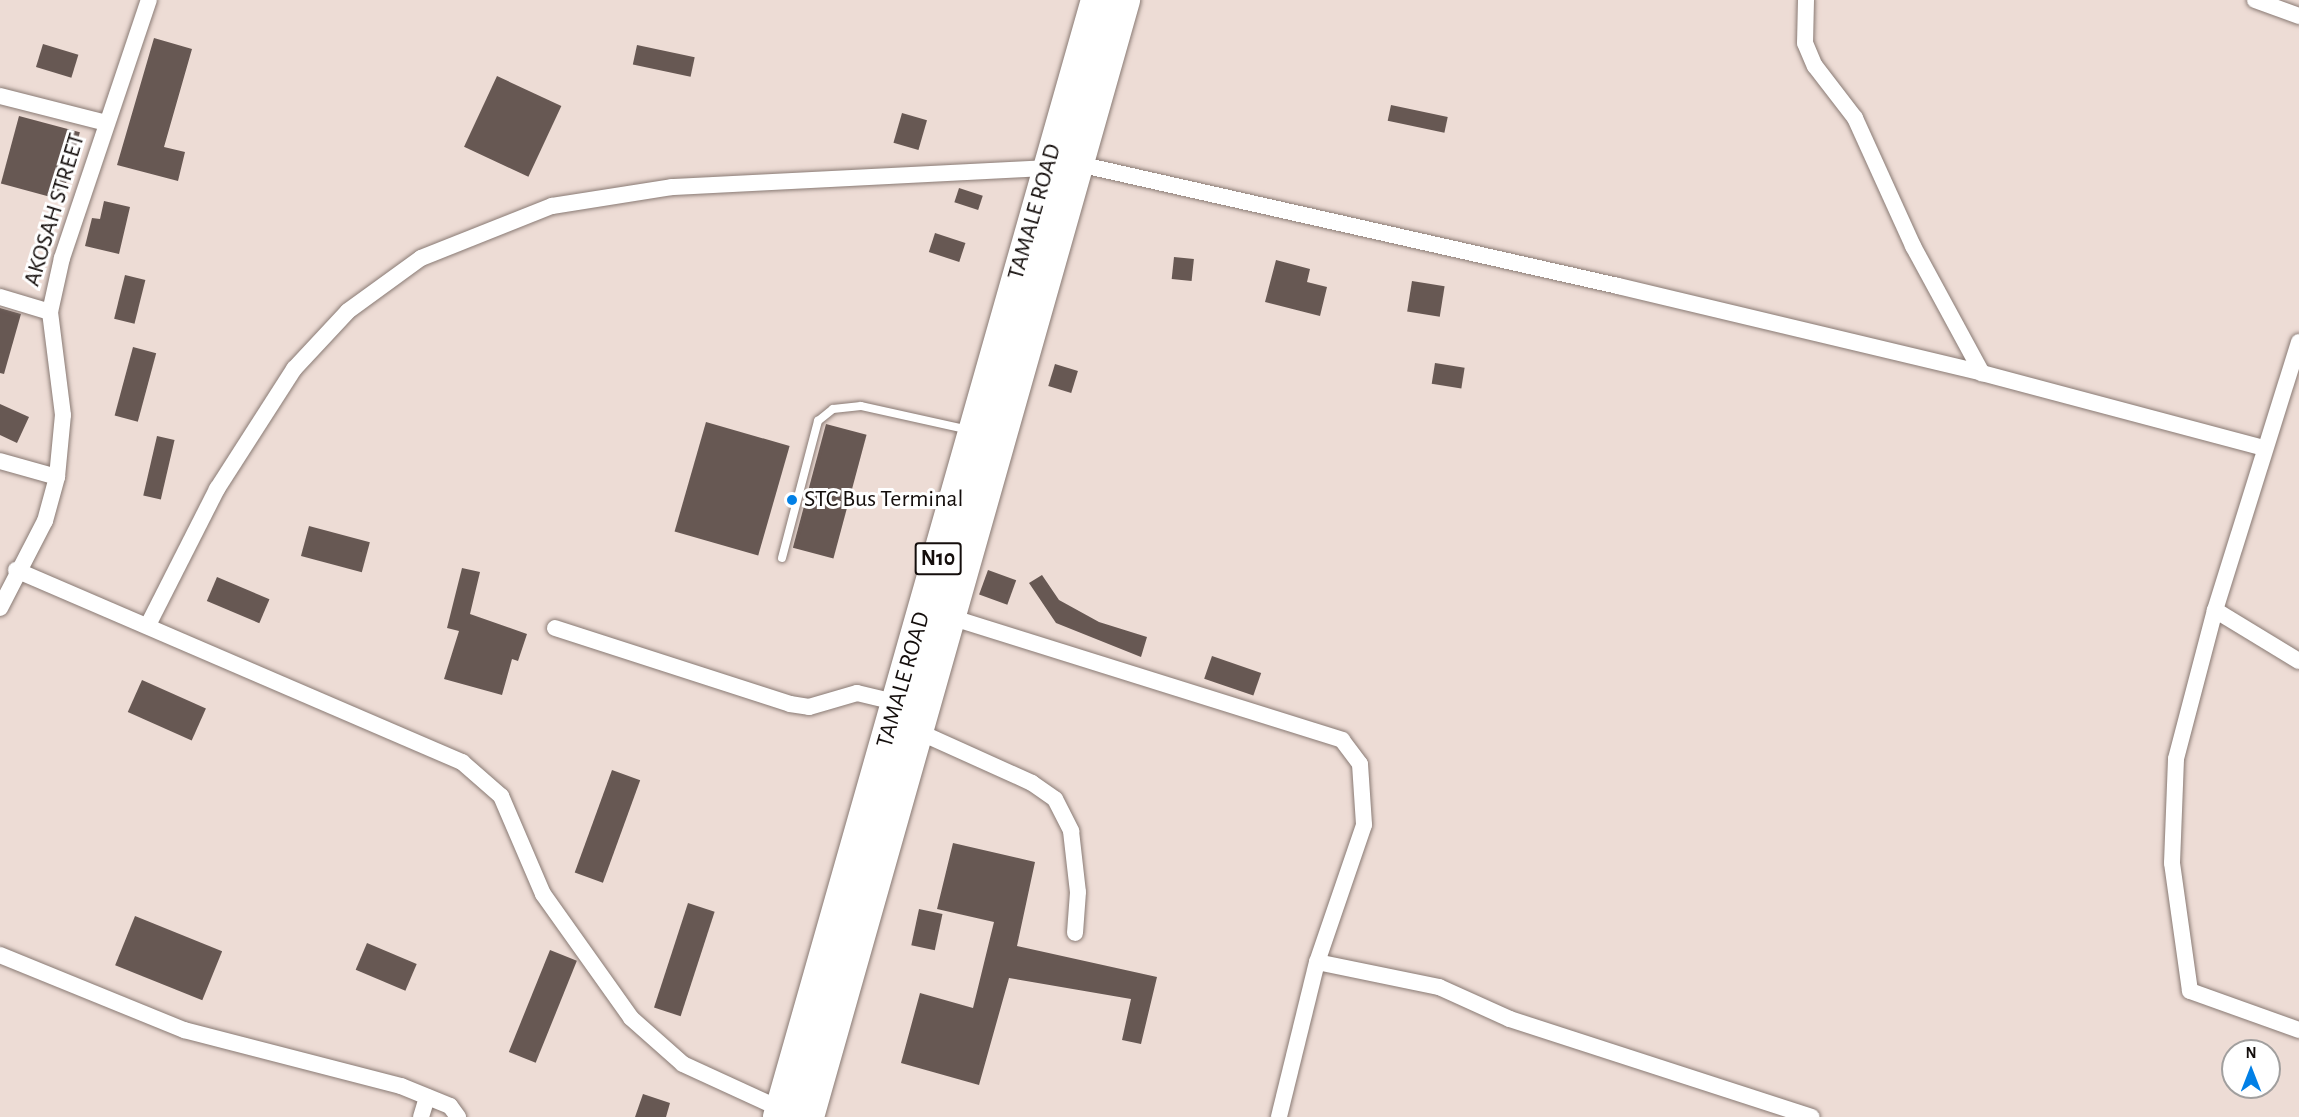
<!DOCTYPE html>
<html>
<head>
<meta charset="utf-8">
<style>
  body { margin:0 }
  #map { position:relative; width:2299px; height:1117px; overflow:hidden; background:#eddcd5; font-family:"Alegreya Sans",sans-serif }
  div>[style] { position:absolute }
  .building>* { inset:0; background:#675853; transform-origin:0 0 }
  .roads { filter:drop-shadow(0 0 2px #897a74) drop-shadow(0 0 2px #897a74) }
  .lane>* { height:8px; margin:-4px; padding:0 4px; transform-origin:4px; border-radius:4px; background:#fff }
  .street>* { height:16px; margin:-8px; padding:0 8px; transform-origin:8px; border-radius:8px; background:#fff }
  .highway>* { height:32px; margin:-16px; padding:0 16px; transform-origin:16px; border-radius:16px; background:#fff }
  .dots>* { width:16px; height:16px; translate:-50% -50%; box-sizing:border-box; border:3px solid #fff; border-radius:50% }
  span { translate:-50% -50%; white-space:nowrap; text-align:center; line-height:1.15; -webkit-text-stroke:6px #fff; paint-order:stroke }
  .shield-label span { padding:2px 4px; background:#fff; border:2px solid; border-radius:4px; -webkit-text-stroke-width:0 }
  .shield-label { font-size:22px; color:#140e0c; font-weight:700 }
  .street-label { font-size:24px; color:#140e0c }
  .poi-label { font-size:24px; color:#140e0c }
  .left { translate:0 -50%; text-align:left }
  .north { position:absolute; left:2221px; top:1039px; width:60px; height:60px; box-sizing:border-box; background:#fff; border:2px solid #a19f9e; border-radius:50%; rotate:0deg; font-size:16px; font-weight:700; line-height:24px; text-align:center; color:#140e0c }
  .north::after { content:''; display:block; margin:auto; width:21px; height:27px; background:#0280e6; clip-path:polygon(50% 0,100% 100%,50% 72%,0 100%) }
</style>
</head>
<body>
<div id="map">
  <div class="building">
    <div style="clip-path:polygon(154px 38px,192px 49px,164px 147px,185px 152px,178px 181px,117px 165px)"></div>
    <div style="left:43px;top:44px;width:37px;height:24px;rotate:17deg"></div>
    <div style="left:637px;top:45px;width:59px;height:20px;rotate:12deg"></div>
    <div style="left:497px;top:76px;width:71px;height:78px;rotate:25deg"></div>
    <div style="left:1391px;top:105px;width:58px;height:16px;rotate:12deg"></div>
    <div style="left:902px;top:113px;width:26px;height:31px;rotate:16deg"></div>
    <div style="left:19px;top:116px;width:63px;height:70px;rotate:15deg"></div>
    <div style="left:959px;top:188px;width:25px;height:15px;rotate:18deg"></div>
    <div style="clip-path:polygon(104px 201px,130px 207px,119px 254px,85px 246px,92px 218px,100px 219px)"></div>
    <div style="left:935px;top:233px;width:32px;height:20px;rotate:18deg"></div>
    <div style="left:1174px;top:257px;width:20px;height:22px;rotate:6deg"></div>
    <div style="clip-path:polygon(1276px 260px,1310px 269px,1307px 282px,1327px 287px,1320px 316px,1265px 302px)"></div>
    <div style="left:125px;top:275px;width:21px;height:45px;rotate:14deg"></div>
    <div style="left:1412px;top:281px;width:33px;height:31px;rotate:9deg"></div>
    <div style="clip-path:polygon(0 308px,21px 314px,4px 374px,0 373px)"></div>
    <div style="left:133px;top:347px;width:24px;height:71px;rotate:15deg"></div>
    <div style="left:1435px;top:363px;width:30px;height:21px;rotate:9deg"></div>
    <div style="left:1055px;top:364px;width:24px;height:23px;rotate:17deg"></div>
    <div style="clip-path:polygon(0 404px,29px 417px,17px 443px,0 435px)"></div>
    <div style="left:706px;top:422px;width:87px;height:114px;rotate:16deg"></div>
    <div style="left:826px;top:424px;width:42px;height:128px;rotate:15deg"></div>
    <div style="left:157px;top:436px;width:18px;height:61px;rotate:13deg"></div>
    <div style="left:309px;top:526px;width:63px;height:31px;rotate:15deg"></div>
    <div style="clip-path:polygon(462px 568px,480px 572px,470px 614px,527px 634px,518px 661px,512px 659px,502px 695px,444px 679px,459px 631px,447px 628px)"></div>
    <div style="left:988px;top:570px;width:30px;height:26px;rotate:20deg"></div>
    <div style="clip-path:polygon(1042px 575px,1059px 600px,1099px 622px,1147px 637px,1141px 657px,1056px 623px,1029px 583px)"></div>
    <div style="left:217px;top:577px;width:57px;height:26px;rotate:23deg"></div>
    <div style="left:1212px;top:656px;width:52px;height:24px;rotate:19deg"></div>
    <div style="left:142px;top:680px;width:70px;height:35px;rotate:24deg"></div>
    <div style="left:612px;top:770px;width:30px;height:109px;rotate:20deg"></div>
    <div style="clip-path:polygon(953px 843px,1035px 862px,1017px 946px,1157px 977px,1141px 1044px,1122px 1040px,1131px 999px,1009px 978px,979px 1085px,901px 1063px,920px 993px,973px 1008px,994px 922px,937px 909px)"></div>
    <div style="left:688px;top:903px;width:28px;height:110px;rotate:18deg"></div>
    <div style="left:919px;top:909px;width:24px;height:37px;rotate:12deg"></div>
    <div style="left:135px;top:916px;width:94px;height:53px;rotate:22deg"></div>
    <div style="left:367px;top:943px;width:54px;height:29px;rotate:23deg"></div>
    <div style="left:550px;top:950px;width:29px;height:110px;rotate:22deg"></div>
    <div style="clip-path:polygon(643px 1094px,670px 1103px,666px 1117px,635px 1117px)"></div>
  </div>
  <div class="roads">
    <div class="lane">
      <div style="left:782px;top:558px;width:142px;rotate:-75.3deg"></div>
      <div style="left:818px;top:421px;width:19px;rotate:-39deg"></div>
      <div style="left:833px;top:409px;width:28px;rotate:-6deg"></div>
      <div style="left:861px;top:406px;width:111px;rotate:12.5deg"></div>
    </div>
    <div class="street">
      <div style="left:1806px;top:0;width:43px;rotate:91.3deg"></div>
      <div style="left:1805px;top:43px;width:25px;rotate:67deg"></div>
      <div style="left:1815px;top:66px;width:66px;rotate:52.4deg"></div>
      <div style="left:1855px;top:118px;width:141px;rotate:65.6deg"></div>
      <div style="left:1913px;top:246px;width:145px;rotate:61.5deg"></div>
      <div style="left:2255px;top:0;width:47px;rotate:20deg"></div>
      <div style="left:0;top:96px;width:110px;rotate:14.2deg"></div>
      <div style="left:1074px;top:163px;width:558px;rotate:12.74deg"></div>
      <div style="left:1618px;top:286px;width:374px;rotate:13.4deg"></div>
      <div style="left:1982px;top:373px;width:292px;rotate:14.9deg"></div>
      <div style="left:0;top:297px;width:52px;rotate:16.7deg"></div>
      <div style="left:2299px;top:342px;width:281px;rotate:107.4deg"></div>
      <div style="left:2215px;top:610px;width:154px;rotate:104.7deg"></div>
      <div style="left:2176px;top:759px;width:104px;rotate:92.2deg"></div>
      <div style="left:2172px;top:863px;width:129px;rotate:82deg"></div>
      <div style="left:2190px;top:991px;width:116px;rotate:19.7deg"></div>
      <div style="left:0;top:461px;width:59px;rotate:15.7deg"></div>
      <div style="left:16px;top:570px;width:486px;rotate:23.3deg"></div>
      <div style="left:462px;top:762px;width:52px;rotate:41.1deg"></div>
      <div style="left:501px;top:796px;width:107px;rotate:66.8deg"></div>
      <div style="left:543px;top:894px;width:152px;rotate:54.6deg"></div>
      <div style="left:631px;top:1018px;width:69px;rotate:41.5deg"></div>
      <div style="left:683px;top:1064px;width:108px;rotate:24.7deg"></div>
      <div style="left:0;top:608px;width:98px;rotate:-62.7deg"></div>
      <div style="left:45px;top:521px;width:46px;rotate:-74.7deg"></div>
      <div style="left:57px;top:477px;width:62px;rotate:-84.5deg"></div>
      <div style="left:63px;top:415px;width:104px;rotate:-97.2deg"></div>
      <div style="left:50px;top:312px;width:55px;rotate:-77.5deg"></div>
      <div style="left:62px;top:258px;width:272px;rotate:-71.4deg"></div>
      <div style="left:2215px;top:610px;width:98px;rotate:31.3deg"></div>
      <div style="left:947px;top:616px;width:414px;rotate:17.4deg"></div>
      <div style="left:1342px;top:740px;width:30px;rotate:53deg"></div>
      <div style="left:1360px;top:764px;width:61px;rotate:86.2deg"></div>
      <div style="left:1364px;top:825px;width:145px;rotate:108.9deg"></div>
      <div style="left:1317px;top:962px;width:160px;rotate:103.8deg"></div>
      <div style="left:148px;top:625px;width:153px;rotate:-63.1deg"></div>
      <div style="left:217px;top:489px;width:143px;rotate:-57.3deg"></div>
      <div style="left:294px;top:369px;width:79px;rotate:-47deg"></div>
      <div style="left:348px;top:311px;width:90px;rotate:-36deg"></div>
      <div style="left:421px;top:258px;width:141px;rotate:-21.7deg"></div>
      <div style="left:552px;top:206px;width:121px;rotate:-9deg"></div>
      <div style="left:672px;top:187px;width:375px;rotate:-2.9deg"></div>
      <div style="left:555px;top:628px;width:247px;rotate:17.9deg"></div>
      <div style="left:790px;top:704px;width:19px;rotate:9deg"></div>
      <div style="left:809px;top:707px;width:50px;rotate:-16.3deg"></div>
      <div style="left:857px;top:693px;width:43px;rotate:13.4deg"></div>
      <div style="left:917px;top:731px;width:126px;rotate:24.3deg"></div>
      <div style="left:1032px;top:783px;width:28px;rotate:35deg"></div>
      <div style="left:1055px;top:799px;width:36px;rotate:63deg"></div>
      <div style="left:1071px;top:831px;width:61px;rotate:83.5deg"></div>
      <div style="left:1078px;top:892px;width:41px;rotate:94.2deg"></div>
      <div style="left:0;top:955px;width:199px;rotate:22.2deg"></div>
      <div style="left:184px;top:1030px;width:224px;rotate:14.5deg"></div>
      <div style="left:401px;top:1086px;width:53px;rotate:22.2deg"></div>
      <div style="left:450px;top:1106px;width:14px;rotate:54deg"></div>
      <div style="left:1317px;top:962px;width:125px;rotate:11.6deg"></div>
      <div style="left:1439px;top:987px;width:78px;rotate:24.3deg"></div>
      <div style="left:1510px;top:1019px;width:317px;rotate:18deg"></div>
      <div style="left:421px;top:1117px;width:21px;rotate:-73deg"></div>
    </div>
    <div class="highway">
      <div style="left:779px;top:1117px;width:1161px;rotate:-74.11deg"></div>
      <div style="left:808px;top:1117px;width:1161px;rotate:-74.2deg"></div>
    </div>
  </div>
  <div class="dots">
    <div style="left:792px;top:500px;background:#0280e6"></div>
  </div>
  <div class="shield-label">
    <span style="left:938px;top:559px">N10</span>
  </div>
  <div class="street-label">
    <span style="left:55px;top:210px;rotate:-73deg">AKOSAH STREET</span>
    <span style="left:1035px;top:212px;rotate:-74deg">TAMALE ROAD</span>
    <span style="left:904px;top:680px;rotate:-74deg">TAMALE ROAD</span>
  </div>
  <div class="poi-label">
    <span class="left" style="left:804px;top:500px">STC Bus Terminal</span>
  </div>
  <div class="north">N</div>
</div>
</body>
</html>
